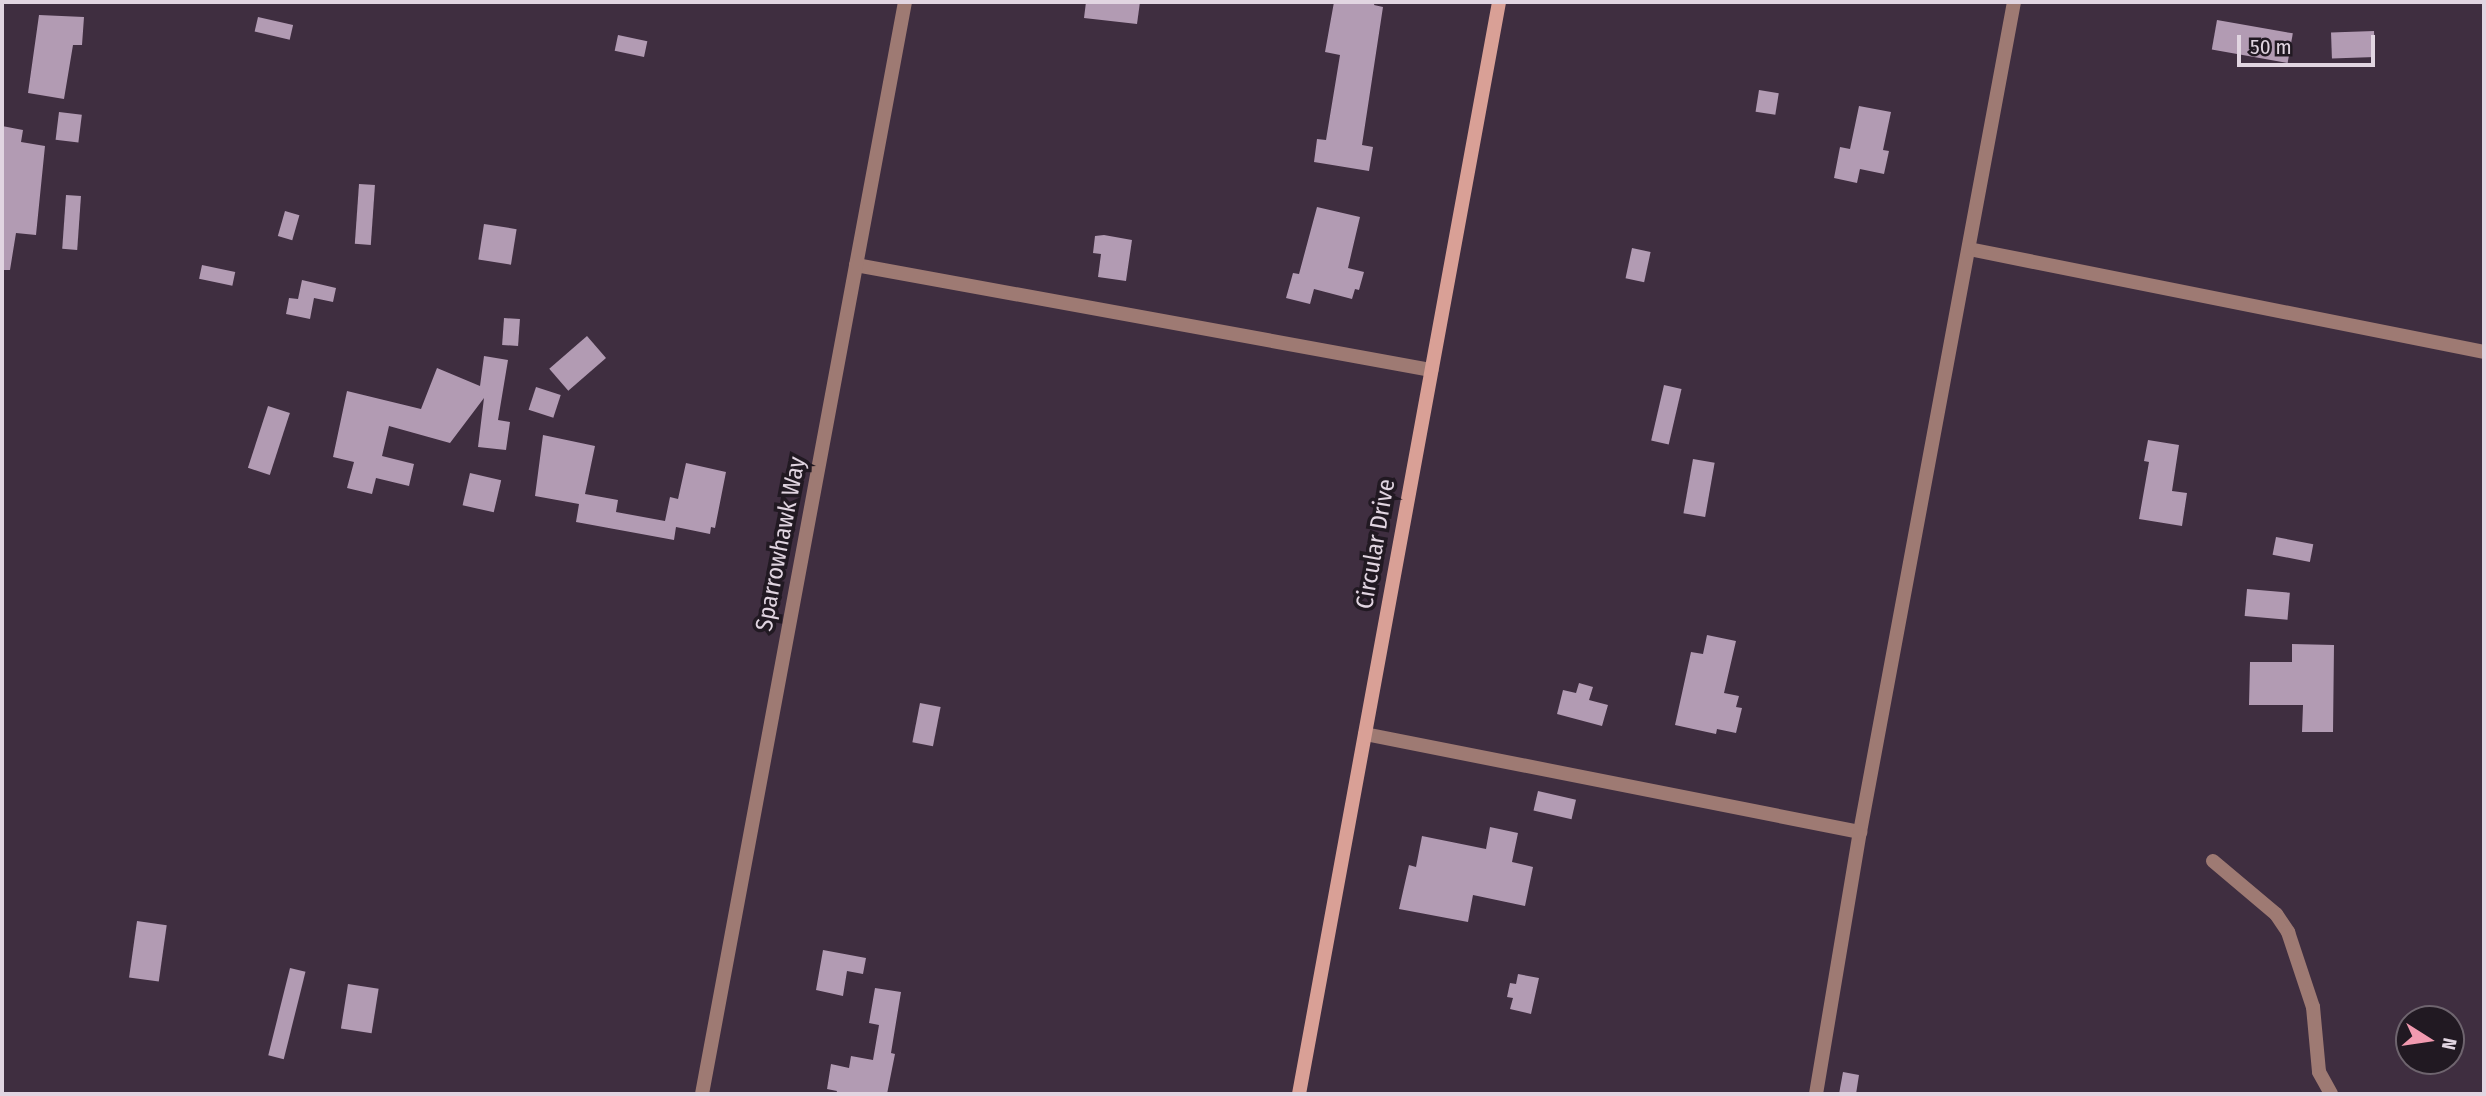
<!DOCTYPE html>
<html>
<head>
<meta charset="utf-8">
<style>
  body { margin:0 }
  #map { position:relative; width:2486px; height:1096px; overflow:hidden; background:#3f2e40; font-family:"Fira Sans Condensed",sans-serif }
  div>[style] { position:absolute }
  .building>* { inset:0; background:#b29bb3; transform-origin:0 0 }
  .street>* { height:14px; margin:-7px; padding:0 7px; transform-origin:7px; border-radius:7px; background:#9e7a73 }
  .secondary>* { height:14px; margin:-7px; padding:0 7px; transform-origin:7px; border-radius:7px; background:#d9a096 }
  span { translate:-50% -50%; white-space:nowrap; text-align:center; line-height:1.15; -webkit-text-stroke:7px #211922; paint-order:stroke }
  .street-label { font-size:24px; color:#e1d5e1 }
  .frame { position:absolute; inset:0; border:4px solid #e1d5e1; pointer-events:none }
  .north { position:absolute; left:2395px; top:1005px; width:70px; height:70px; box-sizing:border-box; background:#211922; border:2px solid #6e646e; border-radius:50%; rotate:102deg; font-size:19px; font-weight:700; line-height:28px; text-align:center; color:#e1d5e1 }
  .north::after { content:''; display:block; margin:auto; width:24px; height:32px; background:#f29ab0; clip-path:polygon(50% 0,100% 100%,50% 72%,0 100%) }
  .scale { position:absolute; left:2237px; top:35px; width:138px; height:32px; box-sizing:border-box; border:4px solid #e1d5e1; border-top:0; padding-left:9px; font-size:21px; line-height:24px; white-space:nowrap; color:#e1d5e1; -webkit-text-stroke:5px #211922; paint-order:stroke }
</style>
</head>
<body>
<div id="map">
  <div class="building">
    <div style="clip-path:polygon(1086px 2px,1140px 2px,1137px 24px,1084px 18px)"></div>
    <div style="clip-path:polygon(1334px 2px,1375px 2px,1374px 5px,1383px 7px,1362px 145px,1373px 147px,1369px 171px,1314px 162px,1317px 139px,1326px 140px,1340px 55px,1325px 52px)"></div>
    <div style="clip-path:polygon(39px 15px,84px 17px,82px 45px,73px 45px,64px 99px,28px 93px)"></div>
    <div style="left:258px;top:17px;width:36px;height:15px;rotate:13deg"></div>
    <div style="left:2217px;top:20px;width:77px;height:30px;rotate:10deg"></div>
    <div style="left:2374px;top:31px;width:26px;height:43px;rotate:88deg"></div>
    <div style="left:618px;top:35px;width:30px;height:16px;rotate:12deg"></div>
    <div style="left:1759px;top:90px;width:20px;height:22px;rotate:9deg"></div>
    <div style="clip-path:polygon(1859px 106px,1891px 112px,1883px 150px,1889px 151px,1884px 174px,1860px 169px,1857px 183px,1834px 178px,1840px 147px,1850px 149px)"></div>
    <div style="left:59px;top:112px;width:23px;height:28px;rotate:7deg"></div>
    <div style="clip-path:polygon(2px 126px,23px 130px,21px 142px,45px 146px,36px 235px,16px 233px,10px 270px,2px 270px)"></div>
    <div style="left:359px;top:184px;width:16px;height:60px;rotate:4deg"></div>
    <div style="left:66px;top:195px;width:15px;height:54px;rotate:4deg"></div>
    <div style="clip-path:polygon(1317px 207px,1360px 217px,1348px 268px,1364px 272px,1359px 290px,1355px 289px,1352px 299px,1314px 289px,1310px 304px,1286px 298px,1293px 273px,1299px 274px)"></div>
    <div style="left:285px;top:211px;width:15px;height:26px;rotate:16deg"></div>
    <div style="left:484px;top:224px;width:33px;height:36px;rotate:9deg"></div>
    <div style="clip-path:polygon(1104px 235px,1132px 240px,1126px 281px,1098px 277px,1101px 254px,1093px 253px,1095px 236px)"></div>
    <div style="left:1632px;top:248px;width:19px;height:31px;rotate:12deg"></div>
    <div style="left:202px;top:265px;width:34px;height:14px;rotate:12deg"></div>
    <div style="clip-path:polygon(302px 280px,336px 288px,333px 302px,314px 298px,310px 319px,286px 314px,289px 298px,298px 299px)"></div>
    <div style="left:504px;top:318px;width:16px;height:27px;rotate:4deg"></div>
    <div style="left:587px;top:336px;width:29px;height:50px;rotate:49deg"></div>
    <div style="clip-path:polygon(484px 356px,508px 360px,498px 420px,510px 422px,506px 450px,478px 447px,484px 398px,450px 443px,389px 426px,382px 456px,414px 464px,409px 486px,376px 478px,372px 494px,347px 488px,354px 462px,333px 457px,347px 391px,421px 409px,437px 368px,480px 386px)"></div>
    <div style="left:1664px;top:385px;width:18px;height:57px;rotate:13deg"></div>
    <div style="left:536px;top:387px;width:26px;height:24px;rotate:18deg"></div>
    <div style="left:268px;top:406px;width:23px;height:65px;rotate:18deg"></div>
    <div style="clip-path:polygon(543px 435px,595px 446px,585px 494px,618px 500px,616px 512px,665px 521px,670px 497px,678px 499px,686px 463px,726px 472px,715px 528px,711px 527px,710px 534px,676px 527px,674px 540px,576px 522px,579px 504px,535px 496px)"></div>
    <div style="clip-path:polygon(2148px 440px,2179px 445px,2172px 491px,2187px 493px,2182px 526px,2139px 519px,2149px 462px,2144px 461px)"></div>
    <div style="left:1693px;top:459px;width:22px;height:55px;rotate:10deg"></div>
    <div style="left:470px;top:473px;width:32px;height:33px;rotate:13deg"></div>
    <div style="left:2276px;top:537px;width:38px;height:18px;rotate:11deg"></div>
    <div style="left:2247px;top:589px;width:43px;height:27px;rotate:5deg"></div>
    <div style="clip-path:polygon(1707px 635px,1736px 641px,1724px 693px,1739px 696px,1736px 707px,1742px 708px,1736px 733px,1717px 729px,1716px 734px,1675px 725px,1691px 652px,1703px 654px)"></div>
    <div style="clip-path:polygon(2292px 644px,2334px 645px,2333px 732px,2302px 732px,2303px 705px,2249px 705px,2250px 662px,2292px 662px)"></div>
    <div style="clip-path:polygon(1579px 683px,1593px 687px,1589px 700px,1608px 705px,1602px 726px,1557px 714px,1563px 690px,1576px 693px)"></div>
    <div style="left:920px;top:703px;width:21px;height:40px;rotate:11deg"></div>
    <div style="left:1538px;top:791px;width:39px;height:20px;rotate:13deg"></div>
    <div style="clip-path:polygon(1490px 827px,1518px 833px,1512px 862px,1533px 867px,1525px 906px,1473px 895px,1468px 922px,1399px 909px,1409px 865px,1416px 867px,1422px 836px,1486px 849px)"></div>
    <div style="left:137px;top:921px;width:30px;height:57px;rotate:8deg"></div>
    <div style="clip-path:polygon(823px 950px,866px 958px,863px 974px,847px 971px,843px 996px,816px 990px)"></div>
    <div style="left:290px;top:968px;width:16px;height:90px;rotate:14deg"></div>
    <div style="clip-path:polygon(1518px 974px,1539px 978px,1531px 1014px,1510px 1009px,1513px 998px,1507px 997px,1510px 983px,1516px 984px)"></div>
    <div style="left:348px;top:984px;width:31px;height:45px;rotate:9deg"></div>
    <div style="clip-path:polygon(875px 988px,901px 992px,891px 1053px,895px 1054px,887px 1094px,836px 1094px,837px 1091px,827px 1089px,831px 1064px,849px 1068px,851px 1056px,873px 1060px,879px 1025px,869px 1023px)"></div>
    <div style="clip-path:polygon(1843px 1072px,1859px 1075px,1856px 1094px,1839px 1094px)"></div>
  </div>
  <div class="street">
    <div style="left:1969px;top:249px;width:525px;rotate:11.31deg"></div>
    <div style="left:856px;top:265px;width:585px;rotate:10.35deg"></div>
    <div style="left:1365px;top:734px;width:505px;rotate:11.2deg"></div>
    <div style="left:2213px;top:861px;width:82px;rotate:40.1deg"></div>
    <div style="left:2276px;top:914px;width:22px;rotate:56deg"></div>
    <div style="left:2288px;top:932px;width:79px;rotate:71.6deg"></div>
    <div style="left:2313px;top:1007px;width:65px;rotate:84.7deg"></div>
    <div style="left:2319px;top:1072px;width:25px;rotate:61deg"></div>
    <div style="left:702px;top:1094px;width:1111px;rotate:-79.47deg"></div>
    <div style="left:1816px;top:1094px;width:266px;rotate:-80.5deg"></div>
    <div style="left:1860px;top:832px;width:844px;rotate:-79.49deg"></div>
  </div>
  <div class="secondary">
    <div style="left:1299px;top:1094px;width:1110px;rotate:-79.62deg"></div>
  </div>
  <div class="street-label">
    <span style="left:781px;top:544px;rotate:-79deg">Sparrowhawk Way</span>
    <span style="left:1376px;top:544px;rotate:-80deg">Circular Drive</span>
  </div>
  <div class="frame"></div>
  <div class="north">N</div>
  <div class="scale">50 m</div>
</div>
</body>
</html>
